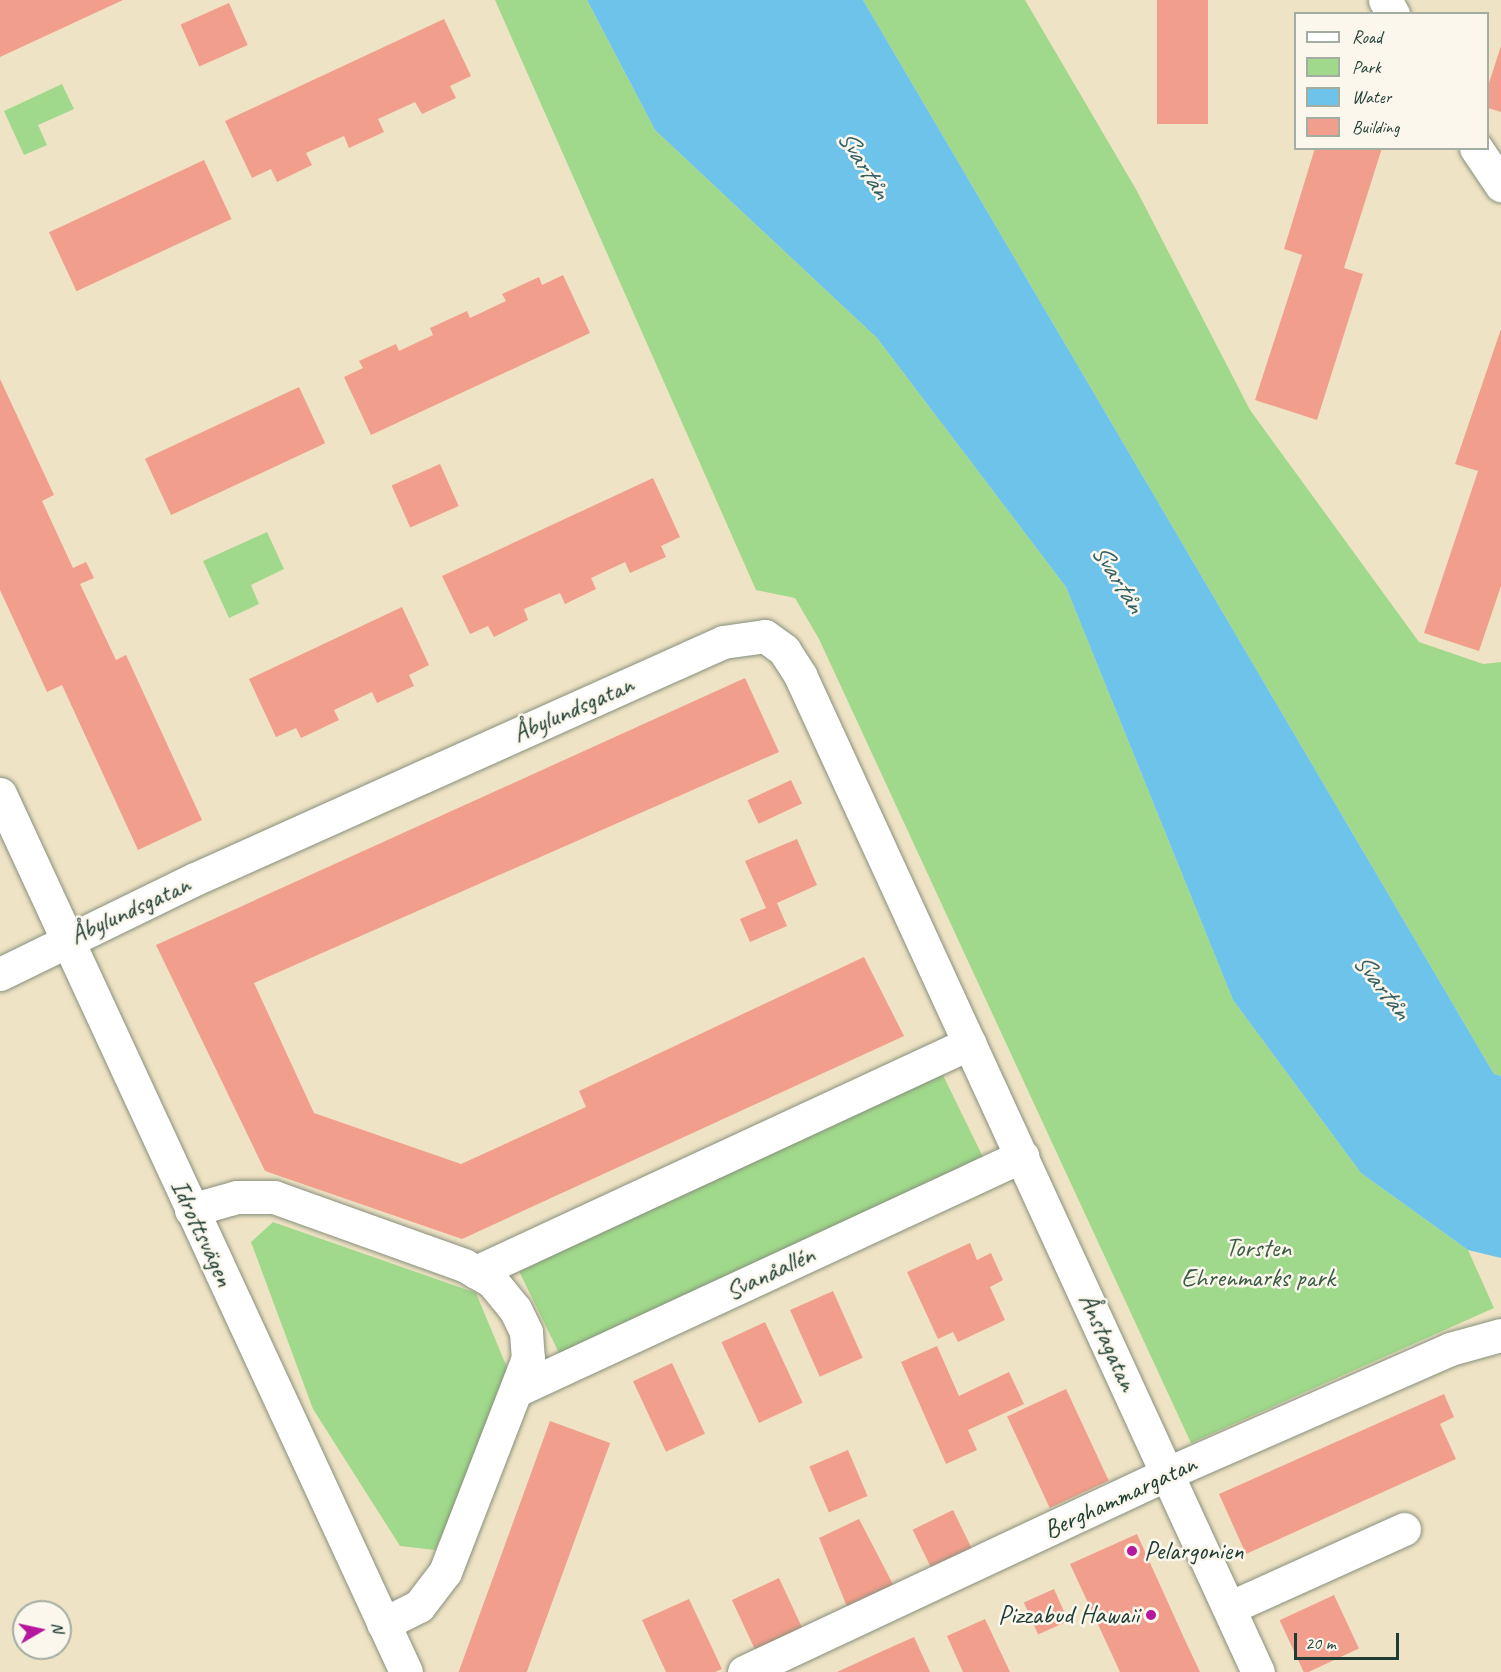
<!DOCTYPE html>
<html>
<head>
<meta charset="utf-8">
<style>
  body { margin:0 }
  #map { position:relative; width:1501px; height:1672px; overflow:hidden; background:#efe3c5; font-family:Caveat,sans-serif }
  div>[style] { position:absolute }
  .green>* { inset:0; background:#a0d98b; transform-origin:0 0 }
  .water>* { inset:0; background:#6dc3ea }
  .building>* { inset:0; background:#f29e8c; transform-origin:0 0 }
  .roads { filter:drop-shadow(0 0 2px #87907c) drop-shadow(0 0 2px #87907c) }
  .minor>* { height:33px; margin:-16.5px; padding:0 16.5px; transform-origin:16.5px; border-radius:16.5px; background:#fff }
  .dots>* { width:16px; height:16px; translate:-50% -50%; box-sizing:border-box; border:3px solid #fbf7ec; border-radius:50% }
  span { translate:-50% -50%; white-space:nowrap; text-align:center; line-height:1.15; -webkit-text-stroke:5px #fbf7ec; paint-order:stroke }
  .street-label { font-size:26px; color:#1f3d34 }
  .park-label { font-size:26px; color:#395c45 }
  .poi-label { font-size:26px; color:#1f3d34 }
  .left { translate:0 -50%; text-align:left }
  .right { translate:-100% -50%; text-align:right }
  .water-label { font-size:27px; color:#325e62; font-style:italic }
  .legend { position:absolute; left:1294px; top:12px; width:195px; height:138px; box-sizing:border-box; background:#fbf7ec; border:2px solid #a3ada2; margin:0; padding:8px 10px; list-style:none; font-size:18px; color:#1f3d34 }
  .legend li { display:flex; align-items:center; gap:12px; height:30px }
  .legend b { width:30px; border:2px solid #a3ada2 }
  .north { position:absolute; left:12px; top:1600px; width:60px; height:60px; box-sizing:border-box; background:#fbf7ec; border:2px solid #a3ada2; border-radius:50%; rotate:81deg; font-size:16px; font-weight:700; line-height:24px; text-align:center; color:#1f3d34 }
  .north::after { content:''; display:block; margin:auto; width:21px; height:27px; background:#b5179e; clip-path:polygon(50% 0,100% 100%,50% 72%,0 100%) }
  .scale { position:absolute; left:1294px; top:1633px; width:105px; height:27px; box-sizing:border-box; border:3px solid #1f3d34; border-top:0; padding-left:8px; font-size:18px; line-height:21px; white-space:nowrap; color:#1f3d34; -webkit-text-stroke:4px #fbf7ec; paint-order:stroke }
</style>
</head>
<body>
<div id="map">
  <div class="green">
    <div style="clip-path:polygon(495px 0,587px 0,655px 130px,877px 338px,1066px 587px,1233px 1000px,1361px 1173px,1468px 1250px,1494px 1308px,1191px 1443px,819px 639px,795px 598px,756px 590px)"></div>
    <div style="clip-path:polygon(863px 0,1025px 0,1137px 191px,1250px 410px,1419px 642px,1483px 664px,1501px 662px,1501px 1076px,1494px 1074px)"></div>
    <div style="clip-path:polygon(62px 84px,74px 109px,38px 125px,47px 145px,24px 155px,4px 111px)"></div>
    <div style="clip-path:polygon(267px 532px,284px 569px,251px 585px,259px 604px,229px 618px,203px 561px)"></div>
    <div style="left:939px;top:1067px;width:105px;height:467px;rotate:64deg"></div>
    <div style="clip-path:polygon(273px 1222px,476px 1293px,513px 1382px,435px 1550px,400px 1546px,313px 1409px,251px 1242px)"></div>
  </div>
  <div class="water">
    <div style="clip-path:polygon(587px 0,863px 0,1494px 1074px,1501px 1076px,1501px 1258px,1468px 1250px,1361px 1173px,1233px 1000px,1066px 587px,877px 338px,655px 130px)"></div>
  </div>
  <div class="building">
    <div style="clip-path:polygon(0 0,123px 0,0 57px)"></div>
    <div style="left:1157px;top:0;width:51px;height:124px"></div>
    <div style="left:229px;top:3px;width:46px;height:53px;rotate:66deg"></div>
    <div style="clip-path:polygon(444px 19px,471px 76px,450px 86px,456px 98px,422px 114px,415px 102px,378px 119px,384px 132px,349px 148px,344px 136px,306px 153px,312px 165px,277px 182px,271px 169px,252px 178px,225px 121px)"></div>
    <div style="clip-path:polygon(1501px 46px,1501px 112px,1488px 108px,1488px 86px)"></div>
    <div style="clip-path:polygon(1315px 148px,1382px 148px,1344px 268px,1363px 274px,1317px 420px,1255px 400px,1302px 255px,1284px 249px)"></div>
    <div style="left:204px;top:160px;width:65px;height:171px;rotate:65deg"></div>
    <div style="clip-path:polygon(563px 275px,590px 333px,371px 435px,344px 377px,363px 368px,359px 361px,396px 344px,399px 351px,433px 335px,430px 328px,467px 311px,470px 318px,506px 301px,502px 294px,539px 277px,542px 285px)"></div>
    <div style="clip-path:polygon(1501px 329px,1501px 586px,1479px 651px,1424px 633px,1478px 471px,1455px 464px)"></div>
    <div style="clip-path:polygon(0 379px,54px 495px,42px 501px,73px 568px,86px 562px,94px 578px,80px 584px,116px 660px,126px 655px,202px 820px,138px 850px,62px 685px,47px 692px,0 590px)"></div>
    <div style="left:299px;top:387px;width:62px;height:170px;rotate:65deg"></div>
    <div style="left:440px;top:464px;width:46px;height:53px;rotate:66deg"></div>
    <div style="clip-path:polygon(653px 478px,680px 537px,661px 546px,666px 557px,630px 573px,625px 562px,591px 578px,596px 589px,565px 604px,560px 593px,524px 609px,528px 620px,494px 637px,488px 626px,470px 634px,442px 576px)"></div>
    <div style="clip-path:polygon(402px 607px,429px 665px,409px 675px,414px 686px,377px 703px,372px 692px,334px 710px,339px 720px,301px 738px,296px 728px,276px 737px,249px 679px)"></div>
    <div style="clip-path:polygon(745px 678px,779px 752px,254px 983px,314px 1113px,461px 1164px,586px 1107px,579px 1091px,864px 957px,904px 1036px,462px 1239px,265px 1171px,156px 945px)"></div>
    <div style="left:791px;top:780px;width:26px;height:48px;rotate:65deg"></div>
    <div style="clip-path:polygon(797px 839px,817px 885px,777px 903px,787px 926px,750px 942px,740px 919px,766px 908px,745px 861px)"></div>
    <div style="clip-path:polygon(970px 1243px,977px 1260px,991px 1253px,1003px 1280px,990px 1287px,1005px 1320px,958px 1342px,953px 1332px,938px 1339px,907px 1272px)"></div>
    <div style="left:833px;top:1291px;width:73px;height:47px;rotate:66deg"></div>
    <div style="left:765px;top:1322px;width:89px;height:48px;rotate:65deg"></div>
    <div style="clip-path:polygon(937px 1346px,959px 1396px,1009px 1372px,1024px 1404px,968px 1430px,977px 1450px,946px 1464px,901px 1362px)"></div>
    <div style="left:672px;top:1363px;width:78px;height:43px;rotate:65deg"></div>
    <div style="left:1066px;top:1389px;width:101px;height:65px;rotate:65deg"></div>
    <div style="clip-path:polygon(1444px 1394px,1454px 1417px,1440px 1424px,1456px 1459px,1246px 1554px,1219px 1494px)"></div>
    <div style="left:550px;top:1421px;width:64px;height:268px;rotate:20deg"></div>
    <div style="left:848px;top:1450px;width:50px;height:42px;rotate:67deg"></div>
    <div style="left:953px;top:1510px;width:49px;height:45px;rotate:64deg"></div>
    <div style="clip-path:polygon(859px 1519px,897px 1592px,850px 1614px,819px 1538px)"></div>
    <div style="clip-path:polygon(1137px 1534px,1184px 1638px,1200px 1672px,1120px 1672px,1070px 1564px)"></div>
    <div style="left:779px;top:1578px;width:60px;height:52px;rotate:65deg"></div>
    <div style="left:1054px;top:1589px;width:35px;height:33px;rotate:66deg"></div>
    <div style="left:1334px;top:1595px;width:59px;height:60px;rotate:65deg"></div>
    <div style="clip-path:polygon(689px 1599px,722px 1669px,715px 1672px,666px 1672px,642px 1620px)"></div>
    <div style="clip-path:polygon(985px 1619px,1010px 1672px,963px 1672px,947px 1636px)"></div>
    <div style="clip-path:polygon(914px 1637px,930px 1672px,837px 1672px,876px 1654px)"></div>
  </div>
  <div class="roads">
    <div class="minor">
      <div style="left:1385px;top:0;width:16px;rotate:60deg"></div>
      <div style="left:1476px;top:148px;width:45px;rotate:56deg"></div>
      <div style="left:0;top:794px;width:967px;rotate:65.18deg"></div>
      <div style="left:0;top:974px;width:217px;rotate:-26deg"></div>
      <div style="left:195px;top:879px;width:579px;rotate:-24.17deg"></div>
      <div style="left:723px;top:642px;width:42px;rotate:-8.1deg"></div>
      <div style="left:765px;top:636px;width:24px;rotate:36deg"></div>
      <div style="left:784px;top:650px;width:30px;rotate:57deg"></div>
      <div style="left:800px;top:675px;width:1097px;rotate:65.33deg"></div>
      <div style="left:191px;top:1210px;width:48px;rotate:-15.8deg"></div>
      <div style="left:237px;top:1197px;width:37px"></div>
      <div style="left:274px;top:1197px;width:202px;rotate:19.7deg"></div>
      <div style="left:464px;top:1265px;width:32px;rotate:30deg"></div>
      <div style="left:492px;top:1281px;width:36px;rotate:51deg"></div>
      <div style="left:515px;top:1309px;width:25px;rotate:64deg"></div>
      <div style="left:526px;top:1332px;width:26px;rotate:86deg"></div>
      <div style="left:528px;top:1358px;width:230px;rotate:111.2deg"></div>
      <div style="left:445px;top:1572px;width:43px;rotate:127.4deg"></div>
      <div style="left:419px;top:1606px;width:40px;rotate:153.4deg"></div>
      <div style="left:476px;top:1272px;width:544px;rotate:-24.87deg"></div>
      <div style="left:517px;top:1390px;width:557px;rotate:-24.86deg"></div>
      <div style="left:1229px;top:1608px;width:192px;rotate:-24.3deg"></div>
      <div style="left:744px;top:1672px;width:468px;rotate:-25.1deg"></div>
      <div style="left:1168px;top:1473px;width:308px;rotate:-23.7deg"></div>
      <div style="left:1450px;top:1349px;width:53px;rotate:-15.4deg"></div>
    </div>
  </div>
  <div class="dots">
    <div style="left:1132px;top:1551px;background:#b5179e"></div>
    <div style="left:1151px;top:1615px;background:#b5179e"></div>
  </div>
  <div class="street-label">
    <span style="left:573px;top:709px;rotate:-24deg">Åbylundsgatan</span>
    <span style="left:130px;top:910px;rotate:-25deg">Åbylundsgatan</span>
    <span style="left:202px;top:1233px;rotate:65deg">Idrottsvägen</span>
    <span style="left:770px;top:1273px;rotate:-25deg">Svanåallén</span>
    <span style="left:1108px;top:1342px;rotate:65deg">Ånstagatan</span>
    <span style="left:1120px;top:1497px;rotate:-25deg">Berghammargatan</span>
  </div>
  <div class="park-label">
    <span style="left:1258px;top:1263px">Torsten<br>Ehrenmarks park</span>
  </div>
  <div class="poi-label">
    <span class="left" style="left:1144px;top:1551px">Pelargonien</span>
    <span class="right" style="left:1139px;top:1615px">Pizzabud Hawaii</span>
  </div>
  <div class="water-label">
    <span style="left:864px;top:164px;rotate:58deg">Svartån</span>
    <span style="left:1118px;top:578px;rotate:58deg">Svartån</span>
    <span style="left:1382px;top:986px;rotate:52deg">Svartån</span>
  </div>
  <ul class="legend">
  <li><b style="height:8px;background:#fff"></b>Road</li>
  <li><b style="height:16px;background:#a0d98b"></b>Park</li>
  <li><b style="height:16px;background:#6dc3ea"></b>Water</li>
  <li><b style="height:16px;background:#f29e8c"></b>Building</li>
  </ul>
  <div class="north">N</div>
  <div class="scale">20 m</div>
</div>
</body>
</html>
